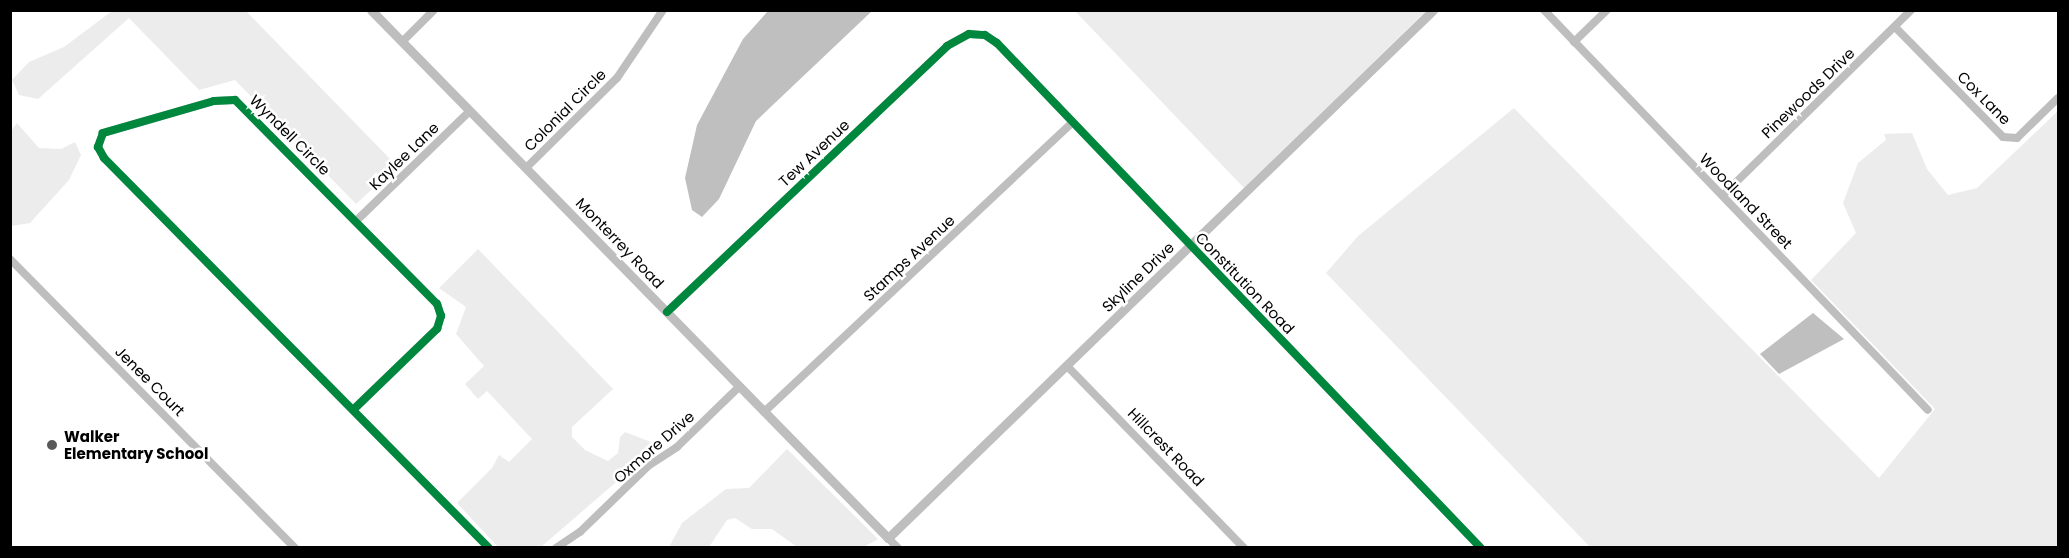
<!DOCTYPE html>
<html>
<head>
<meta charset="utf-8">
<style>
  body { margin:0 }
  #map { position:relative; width:2069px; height:558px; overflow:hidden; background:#fff; font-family:Poppins,sans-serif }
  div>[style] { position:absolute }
  .green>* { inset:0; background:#ececec }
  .water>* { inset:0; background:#bfbfbf }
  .minor>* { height:8px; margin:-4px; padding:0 4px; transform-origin:4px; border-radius:4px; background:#bebebe }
  .tertiary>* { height:9px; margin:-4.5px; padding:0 4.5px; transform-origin:4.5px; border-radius:4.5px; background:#bebebe }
  .cycleway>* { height:8px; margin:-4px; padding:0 4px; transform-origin:4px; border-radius:4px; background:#00873e }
  .dots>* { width:16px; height:16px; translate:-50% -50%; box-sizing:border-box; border:3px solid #fff; border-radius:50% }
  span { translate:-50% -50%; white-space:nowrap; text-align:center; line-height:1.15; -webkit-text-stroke:5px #fff; paint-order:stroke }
  .street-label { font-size:15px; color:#000 }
  .poi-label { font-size:15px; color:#000; font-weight:700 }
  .left { translate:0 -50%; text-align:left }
  .frame { position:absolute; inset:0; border:12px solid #000; pointer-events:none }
</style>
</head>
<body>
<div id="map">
  <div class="green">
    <div style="clip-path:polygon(112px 11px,246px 11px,397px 166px,356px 204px,235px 80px,199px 90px,129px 18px,38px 99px,19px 95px,12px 80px,29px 62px,64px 47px)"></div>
    <div style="clip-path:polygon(1075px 11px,1426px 11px,1244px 188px)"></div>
    <div style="clip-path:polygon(1514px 108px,1879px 478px,1935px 409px,1811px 280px,1856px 233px,1843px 203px,1858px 163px,1886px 140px,1884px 134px,1912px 133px,1927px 169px,1948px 195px,1977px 188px,2058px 111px,2058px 547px,1590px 547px,1326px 273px,1358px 236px)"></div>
    <div style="clip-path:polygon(17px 123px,39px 148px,61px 149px,75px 142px,81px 155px,69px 180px,30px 223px,11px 226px,11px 131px)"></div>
    <div style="clip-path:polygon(478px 249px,613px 389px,572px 427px,572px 437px,585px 450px,608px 461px,618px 453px,620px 437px,625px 432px,659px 445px,541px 547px,498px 547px,457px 503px,492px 468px,499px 455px,509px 462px,532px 439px,487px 391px,478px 399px,465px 384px,484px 366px,456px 334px,466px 307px,439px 288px)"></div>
    <div style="clip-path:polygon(787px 449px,878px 539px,864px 547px,797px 547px,772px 529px,752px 529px,735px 518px,727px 520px,709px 547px,669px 547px,682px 523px,726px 489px,749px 488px)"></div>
  </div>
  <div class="water">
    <div style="clip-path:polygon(872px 11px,756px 121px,719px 199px,702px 217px,692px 210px,685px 178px,697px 125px,743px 39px,767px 12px)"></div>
    <div style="clip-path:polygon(1813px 313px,1844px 339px,1779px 374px,1760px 354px)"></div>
  </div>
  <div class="minor">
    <div style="left:1544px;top:10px;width:554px;rotate:46.17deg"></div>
    <div style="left:1895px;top:27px;width:154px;rotate:45.5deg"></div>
    <div style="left:2003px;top:137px;width:14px;rotate:4deg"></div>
    <div style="left:2017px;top:138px;width:57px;rotate:-44.3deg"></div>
    <div style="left:402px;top:42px;width:45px;rotate:-45deg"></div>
    <div style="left:1574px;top:42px;width:46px;rotate:-44.1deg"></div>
    <div style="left:526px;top:168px;width:128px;rotate:-44.7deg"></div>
    <div style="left:617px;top:78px;width:82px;rotate:-55.9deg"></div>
    <div style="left:1723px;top:195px;width:264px;rotate:-44.5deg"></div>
    <div style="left:356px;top:221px;width:158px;rotate:-44deg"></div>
    <div style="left:10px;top:259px;width:406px;rotate:45.4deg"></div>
    <div style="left:667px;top:312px;width:386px;rotate:-43.5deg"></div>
    <div style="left:947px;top:46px;width:25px;rotate:-29deg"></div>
    <div style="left:969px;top:34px;width:16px;rotate:4deg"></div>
    <div style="left:985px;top:35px;width:14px;rotate:34deg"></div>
    <div style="left:997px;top:43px;width:699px;rotate:46.22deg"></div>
    <div style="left:1067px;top:366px;width:254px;rotate:45.8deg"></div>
    <div style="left:353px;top:410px;width:117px;rotate:-44deg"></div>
    <div style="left:437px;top:329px;width:14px;rotate:-73deg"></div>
    <div style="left:441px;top:316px;width:13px;rotate:-108deg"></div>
    <div style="left:437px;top:304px;width:287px;rotate:-134.7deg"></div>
    <div style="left:235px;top:100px;width:21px;rotate:177deg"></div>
    <div style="left:214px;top:101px;width:116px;rotate:163.9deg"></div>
    <div style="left:103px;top:133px;width:15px;rotate:110deg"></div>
    <div style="left:98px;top:147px;width:13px;rotate:61deg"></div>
    <div style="left:104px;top:158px;width:548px;rotate:45.37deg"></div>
    <div style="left:764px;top:412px;width:422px;rotate:-43.2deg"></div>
    <div style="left:888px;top:538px;width:14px;rotate:45deg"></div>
    <div style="left:556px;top:548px;width:29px;rotate:-34deg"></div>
    <div style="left:580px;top:532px;width:95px;rotate:-44.1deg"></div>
    <div style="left:648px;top:466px;width:35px;rotate:-33deg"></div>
    <div style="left:677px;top:447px;width:86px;rotate:-44.1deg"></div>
  </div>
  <div class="tertiary">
    <div style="left:371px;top:10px;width:739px;rotate:45.6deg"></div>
    <div style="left:888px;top:538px;width:759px;rotate:-44.09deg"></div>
  </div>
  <div class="cycleway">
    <div style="left:667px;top:312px;width:386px;rotate:-43.5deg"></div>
    <div style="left:947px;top:46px;width:25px;rotate:-29deg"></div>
    <div style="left:969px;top:34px;width:16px;rotate:4deg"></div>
    <div style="left:985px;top:35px;width:14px;rotate:34deg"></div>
    <div style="left:997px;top:43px;width:699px;rotate:46.22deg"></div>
    <div style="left:353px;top:410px;width:117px;rotate:-44deg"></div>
    <div style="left:437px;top:329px;width:14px;rotate:-73deg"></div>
    <div style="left:441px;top:316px;width:13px;rotate:-108deg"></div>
    <div style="left:437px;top:304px;width:287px;rotate:-134.7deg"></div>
    <div style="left:235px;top:100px;width:21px;rotate:177deg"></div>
    <div style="left:214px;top:101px;width:116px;rotate:163.9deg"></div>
    <div style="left:103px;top:133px;width:15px;rotate:110deg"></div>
    <div style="left:98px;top:147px;width:13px;rotate:61deg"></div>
    <div style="left:104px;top:158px;width:548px;rotate:45.37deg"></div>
  </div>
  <div class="dots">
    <div style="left:52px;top:445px;background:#595959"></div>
  </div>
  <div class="street-label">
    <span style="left:1808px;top:93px;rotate:-44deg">Pinewoods Drive</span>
    <span style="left:1984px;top:98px;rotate:45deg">Cox Lane</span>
    <span style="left:565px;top:110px;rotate:-45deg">Colonial Circle</span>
    <span style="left:290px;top:135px;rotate:45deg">Wyndell Circle</span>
    <span style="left:814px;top:153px;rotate:-43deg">Tew Avenue</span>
    <span style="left:404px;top:156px;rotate:-44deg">Kaylee Lane</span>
    <span style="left:1746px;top:201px;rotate:46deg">Woodland Street</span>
    <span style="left:620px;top:243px;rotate:46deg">Monterrey Road</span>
    <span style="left:909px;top:258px;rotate:-43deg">Stamps Avenue</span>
    <span style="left:1138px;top:277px;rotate:-44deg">Skyline Drive</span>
    <span style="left:1245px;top:283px;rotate:46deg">Constitution Road</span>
    <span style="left:150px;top:381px;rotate:45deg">Jenee Court</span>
    <span style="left:654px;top:447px;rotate:-41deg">Oxmore Drive</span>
    <span style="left:1166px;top:447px;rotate:46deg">Hillcrest Road</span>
  </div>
  <div class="poi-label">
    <span class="left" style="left:64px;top:445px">Walker<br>Elementary School</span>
  </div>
  <div class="frame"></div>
</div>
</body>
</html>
